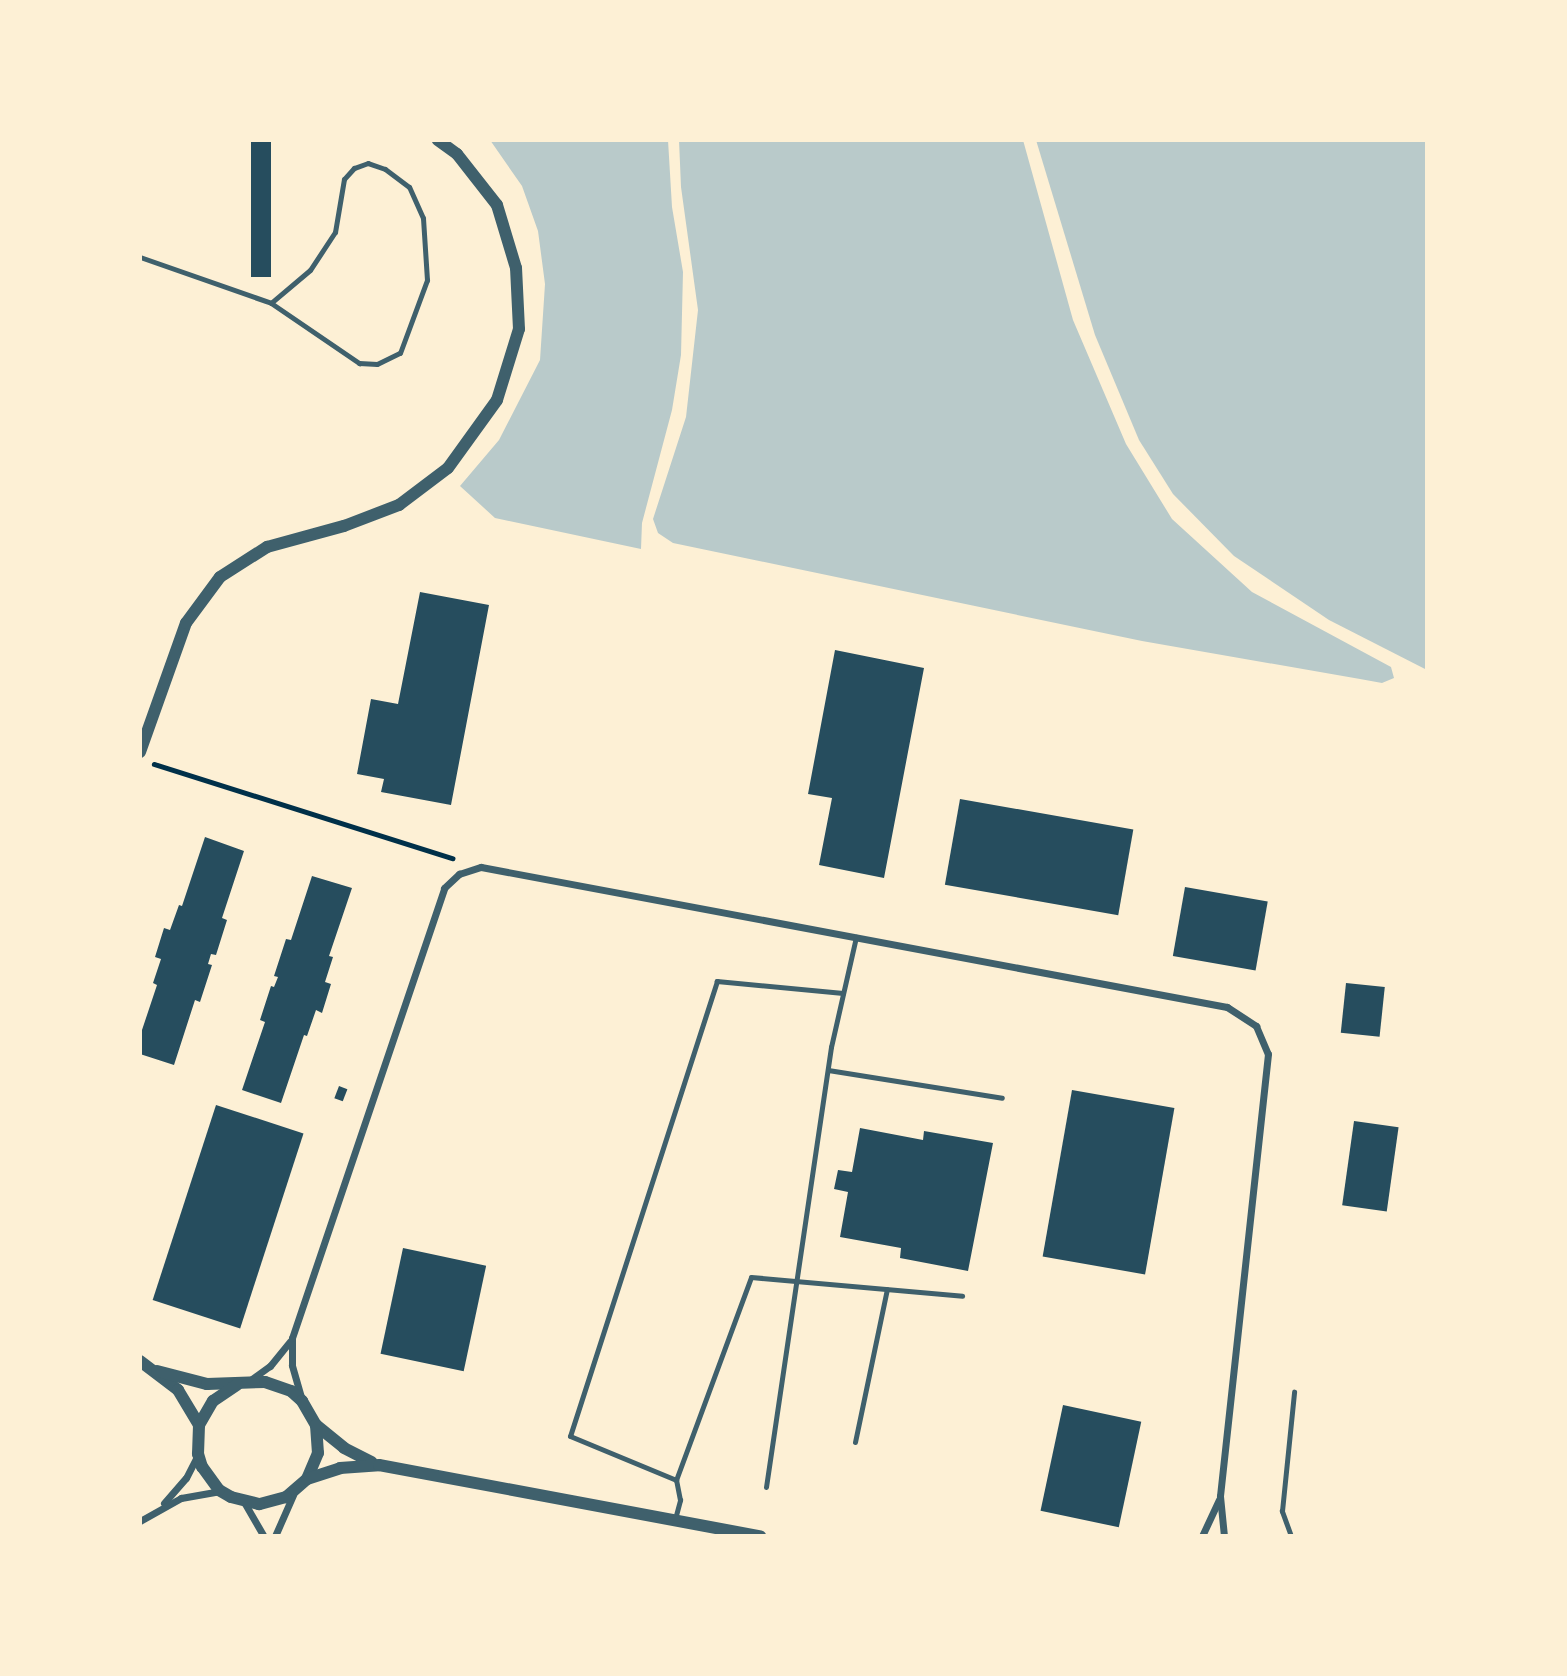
<!DOCTYPE html>
<html>
<head>
<meta charset="utf-8">
<style>
  body { margin:0 }
  #map { position:relative; width:1567px; height:1676px; overflow:hidden; background:#fdf0d5; font-family:Cabin,sans-serif }
  div>[style] { position:absolute }
  .green>* { inset:0; background:#b9caca }
  .building>* { inset:0; background:#264d5e; transform-origin:0 0 }
  .path>* { height:4.5px; margin:-2.25px; padding:0 2.25px; transform-origin:2.25px; border-radius:2.25px; background:#003049 }
  .service>* { height:5px; margin:-2.5px; padding:0 2.5px; transform-origin:2.5px; border-radius:2.5px; background:#3f606c }
  .minor>* { height:7px; margin:-3.5px; padding:0 3.5px; transform-origin:3.5px; border-radius:3.5px; background:#3f606c }
  .tertiary>* { height:12px; margin:-6px; padding:0 6px; transform-origin:6px; border-radius:6px; background:#3f606c }
  span { translate:-50% -50%; white-space:nowrap; text-align:center; line-height:1.15; -webkit-text-stroke:5px #fdf0d5; paint-order:stroke }
  .frame { position:absolute; inset:0; border:142px solid #fdf0d5; pointer-events:none }
</style>
</head>
<body>
<div id="map">
  <div class="green">
    <div style="clip-path:polygon(490px 140px,668px 140px,672px 207px,683px 272px,681px 355px,672px 410px,642px 523px,641px 549px,495px 518px,460px 486px,499px 440px,540px 360px,545px 284px,538px 231px,522px 186px)"></div>
    <div style="clip-path:polygon(679px 140px,1023px 140px,1073px 320px,1126px 444px,1172px 519px,1252px 592px,1391px 667px,1394px 678px,1382px 683px,1360px 679px,1142px 641px,673px 543px,658px 533px,653px 519px,686px 417px,698px 310px,681px 187px)"></div>
    <div style="clip-path:polygon(1036px 140px,1427px 140px,1427px 670px,1329px 620px,1234px 556px,1173px 494px,1139px 440px,1095px 335px)"></div>
  </div>
  <div class="building">
    <div style="left:251px;top:140px;width:20px;height:137px"></div>
    <div style="clip-path:polygon(420px 592px,489px 605px,451px 805px,381px 792px,384px 779px,357px 774px,371px 699px,398px 704px)"></div>
    <div style="clip-path:polygon(835px 650px,924px 668px,884px 878px,819px 865px,832px 798px,808px 794px)"></div>
    <div style="left:960px;top:799px;width:176px;height:87px;rotate:10deg"></div>
    <div style="clip-path:polygon(205px 837px,244px 851px,222px 918px,227px 920px,216px 955px,211px 954px,208px 964px,212px 965px,200px 1002px,195px 1000px,174px 1065px,140px 1054px,140px 1036px,157px 985px,153px 983px,161px 959px,155px 957px,164px 928px,170px 930px,179px 905px,182px 906px)"></div>
    <div style="clip-path:polygon(312px 876px,352px 888px,329px 956px,333px 957px,325px 982px,331px 984px,322px 1013px,316px 1010px,307px 1036px,304px 1035px,281px 1103px,242px 1090px,265px 1022px,260px 1020px,271px 986px,274px 987px,278px 977px,274px 976px,286px 939px,291px 940px)"></div>
    <div style="left:1185px;top:887px;width:84px;height:70px;rotate:10deg"></div>
    <div style="left:1346px;top:983px;width:39px;height:50px;rotate:6deg"></div>
    <div style="left:339px;top:1086px;width:9px;height:13px;rotate:21deg"></div>
    <div style="left:1072px;top:1090px;width:104px;height:169px;rotate:10deg"></div>
    <div style="left:216px;top:1105px;width:92px;height:205px;rotate:18deg"></div>
    <div style="left:1354px;top:1121px;width:45px;height:85px;rotate:8deg"></div>
    <div style="clip-path:polygon(860px 1128px,923px 1140px,924px 1131px,993px 1143px,968px 1271px,900px 1258px,901px 1248px,840px 1237px,848px 1192px,834px 1189px,838px 1170px,852px 1172px)"></div>
    <div style="left:403px;top:1248px;width:85px;height:108px;rotate:12deg"></div>
    <div style="left:1063px;top:1405px;width:80px;height:108px;rotate:12deg"></div>
  </div>
  <div class="path">
    <div style="left:154px;top:764px;width:313px;rotate:17.5deg"></div>
  </div>
  <div class="service">
    <div style="left:140px;top:257px;width:139px;rotate:19.3deg"></div>
    <div style="left:271px;top:303px;width:107px;rotate:34.3deg"></div>
    <div style="left:359px;top:363px;width:18px;rotate:3deg"></div>
    <div style="left:377px;top:364px;width:25px;rotate:-26deg"></div>
    <div style="left:400px;top:353px;width:78px;rotate:-69.7deg"></div>
    <div style="left:427px;top:280px;width:62px;rotate:-93.7deg"></div>
    <div style="left:423px;top:218px;width:34px;rotate:-114deg"></div>
    <div style="left:409px;top:187px;width:30px;rotate:-143deg"></div>
    <div style="left:385px;top:169px;width:18px;rotate:-161deg"></div>
    <div style="left:368px;top:163px;width:15px;rotate:160deg"></div>
    <div style="left:354px;top:168px;width:15px;rotate:132deg"></div>
    <div style="left:344px;top:179px;width:54px;rotate:99.6deg"></div>
    <div style="left:335px;top:232px;width:45px;rotate:123.3deg"></div>
    <div style="left:310px;top:270px;width:51px;rotate:139.8deg"></div>
    <div style="left:843px;top:993px;width:127px;rotate:-174.6deg"></div>
    <div style="left:717px;top:981px;width:478px;rotate:107.9deg"></div>
    <div style="left:570px;top:1436px;width:115px;rotate:22.5deg"></div>
    <div style="left:676px;top:1480px;width:216px;rotate:-69.7deg"></div>
    <div style="left:751px;top:1277px;width:212px;rotate:5.1deg"></div>
    <div style="left:828px;top:1070px;width:176px;rotate:9.1deg"></div>
    <div style="left:855px;top:1442px;width:156px;rotate:-78.2deg"></div>
    <div style="left:766px;top:1487px;width:445px;rotate:-81.6deg"></div>
    <div style="left:831px;top:1047px;width:113px;rotate:-77.2deg"></div>
    <div style="left:675px;top:1519px;width:20px;rotate:-75deg"></div>
    <div style="left:680px;top:1500px;width:20px;rotate:-101deg"></div>
    <div style="left:1291px;top:1536px;width:27px;rotate:-110deg"></div>
    <div style="left:1282px;top:1511px;width:120px;rotate:-84.2deg"></div>
  </div>
  <div class="minor">
    <div style="left:249px;top:1381px;width:26px;rotate:-36deg"></div>
    <div style="left:270px;top:1366px;width:32px;rotate:-51deg"></div>
    <div style="left:301px;top:1397px;width:33px;rotate:-106deg"></div>
    <div style="left:292px;top:1365px;width:27px;rotate:-90deg"></div>
    <div style="left:292px;top:1338px;width:475px;rotate:-71.3deg"></div>
    <div style="left:444px;top:888px;width:21px;rotate:-43deg"></div>
    <div style="left:459px;top:874px;width:23px;rotate:-18deg"></div>
    <div style="left:481px;top:867px;width:759px;rotate:10.63deg"></div>
    <div style="left:1227px;top:1007px;width:35px;rotate:33deg"></div>
    <div style="left:1256px;top:1026px;width:30px;rotate:67deg"></div>
    <div style="left:1268px;top:1054px;width:445px;rotate:96.2deg"></div>
    <div style="left:1220px;top:1496px;width:40px;rotate:84.3deg"></div>
    <div style="left:244px;top:1502px;width:39px;rotate:60deg"></div>
    <div style="left:164px;top:1503px;width:33px;rotate:-49deg"></div>
    <div style="left:186px;top:1478px;width:25px;rotate:-63deg"></div>
    <div style="left:140px;top:1521px;width:47px;rotate:-29.3deg"></div>
    <div style="left:181px;top:1498px;width:40px;rotate:-10deg"></div>
    <div style="left:275px;top:1536px;width:45px;rotate:-66.3deg"></div>
    <div style="left:1202px;top:1536px;width:40px;rotate:-65deg"></div>
  </div>
  <div class="tertiary">
    <div style="left:140px;top:752px;width:137px;rotate:-70.4deg"></div>
    <div style="left:186px;top:623px;width:57px;rotate:-53.5deg"></div>
    <div style="left:220px;top:577px;width:56px;rotate:-32.6deg"></div>
    <div style="left:267px;top:547px;width:80px;rotate:-15.3deg"></div>
    <div style="left:344px;top:526px;width:59px;rotate:-20.9deg"></div>
    <div style="left:399px;top:505px;width:61px;rotate:-37.1deg"></div>
    <div style="left:448px;top:468px;width:84px;rotate:-54.2deg"></div>
    <div style="left:497px;top:400px;width:74px;rotate:-72.8deg"></div>
    <div style="left:519px;top:329px;width:61px;rotate:-92.8deg"></div>
    <div style="left:516px;top:268px;width:66px;rotate:-106.8deg"></div>
    <div style="left:497px;top:205px;width:65px;rotate:-128.1deg"></div>
    <div style="left:457px;top:154px;width:24px;rotate:-144deg"></div>
    <div style="left:140px;top:1361px;width:48px;rotate:37.3deg"></div>
    <div style="left:178px;top:1390px;width:41px;rotate:59deg"></div>
    <div style="left:157px;top:1371px;width:52px;rotate:14.6deg"></div>
    <div style="left:207px;top:1384px;width:58px;rotate:-2deg"></div>
    <div style="left:265px;top:1382px;width:28px;rotate:19deg"></div>
    <div style="left:291px;top:1391px;width:15px;rotate:42deg"></div>
    <div style="left:302px;top:1401px;width:28px;rotate:60deg"></div>
    <div style="left:316px;top:1425px;width:28px;rotate:86deg"></div>
    <div style="left:318px;top:1453px;width:28px;rotate:113deg"></div>
    <div style="left:307px;top:1479px;width:28px;rotate:139deg"></div>
    <div style="left:286px;top:1497px;width:28px;rotate:165deg"></div>
    <div style="left:259px;top:1504px;width:29px;rotate:-166deg"></div>
    <div style="left:231px;top:1497px;width:14px;rotate:-150deg"></div>
    <div style="left:219px;top:1490px;width:29px;rotate:-126deg"></div>
    <div style="left:202px;top:1467px;width:14px;rotate:-107deg"></div>
    <div style="left:198px;top:1454px;width:29px;rotate:-88deg"></div>
    <div style="left:199px;top:1425px;width:28px;rotate:-60deg"></div>
    <div style="left:213px;top:1401px;width:29px;rotate:-34deg"></div>
    <div style="left:316px;top:1425px;width:36px;rotate:39deg"></div>
    <div style="left:344px;top:1448px;width:31px;rotate:27deg"></div>
    <div style="left:307px;top:1479px;width:35px;rotate:-18deg"></div>
    <div style="left:340px;top:1468px;width:39px;rotate:-4deg"></div>
    <div style="left:379px;top:1465px;width:388px;rotate:10.6deg"></div>
  </div>
  <div class="frame"></div>
</div>
</body>
</html>
